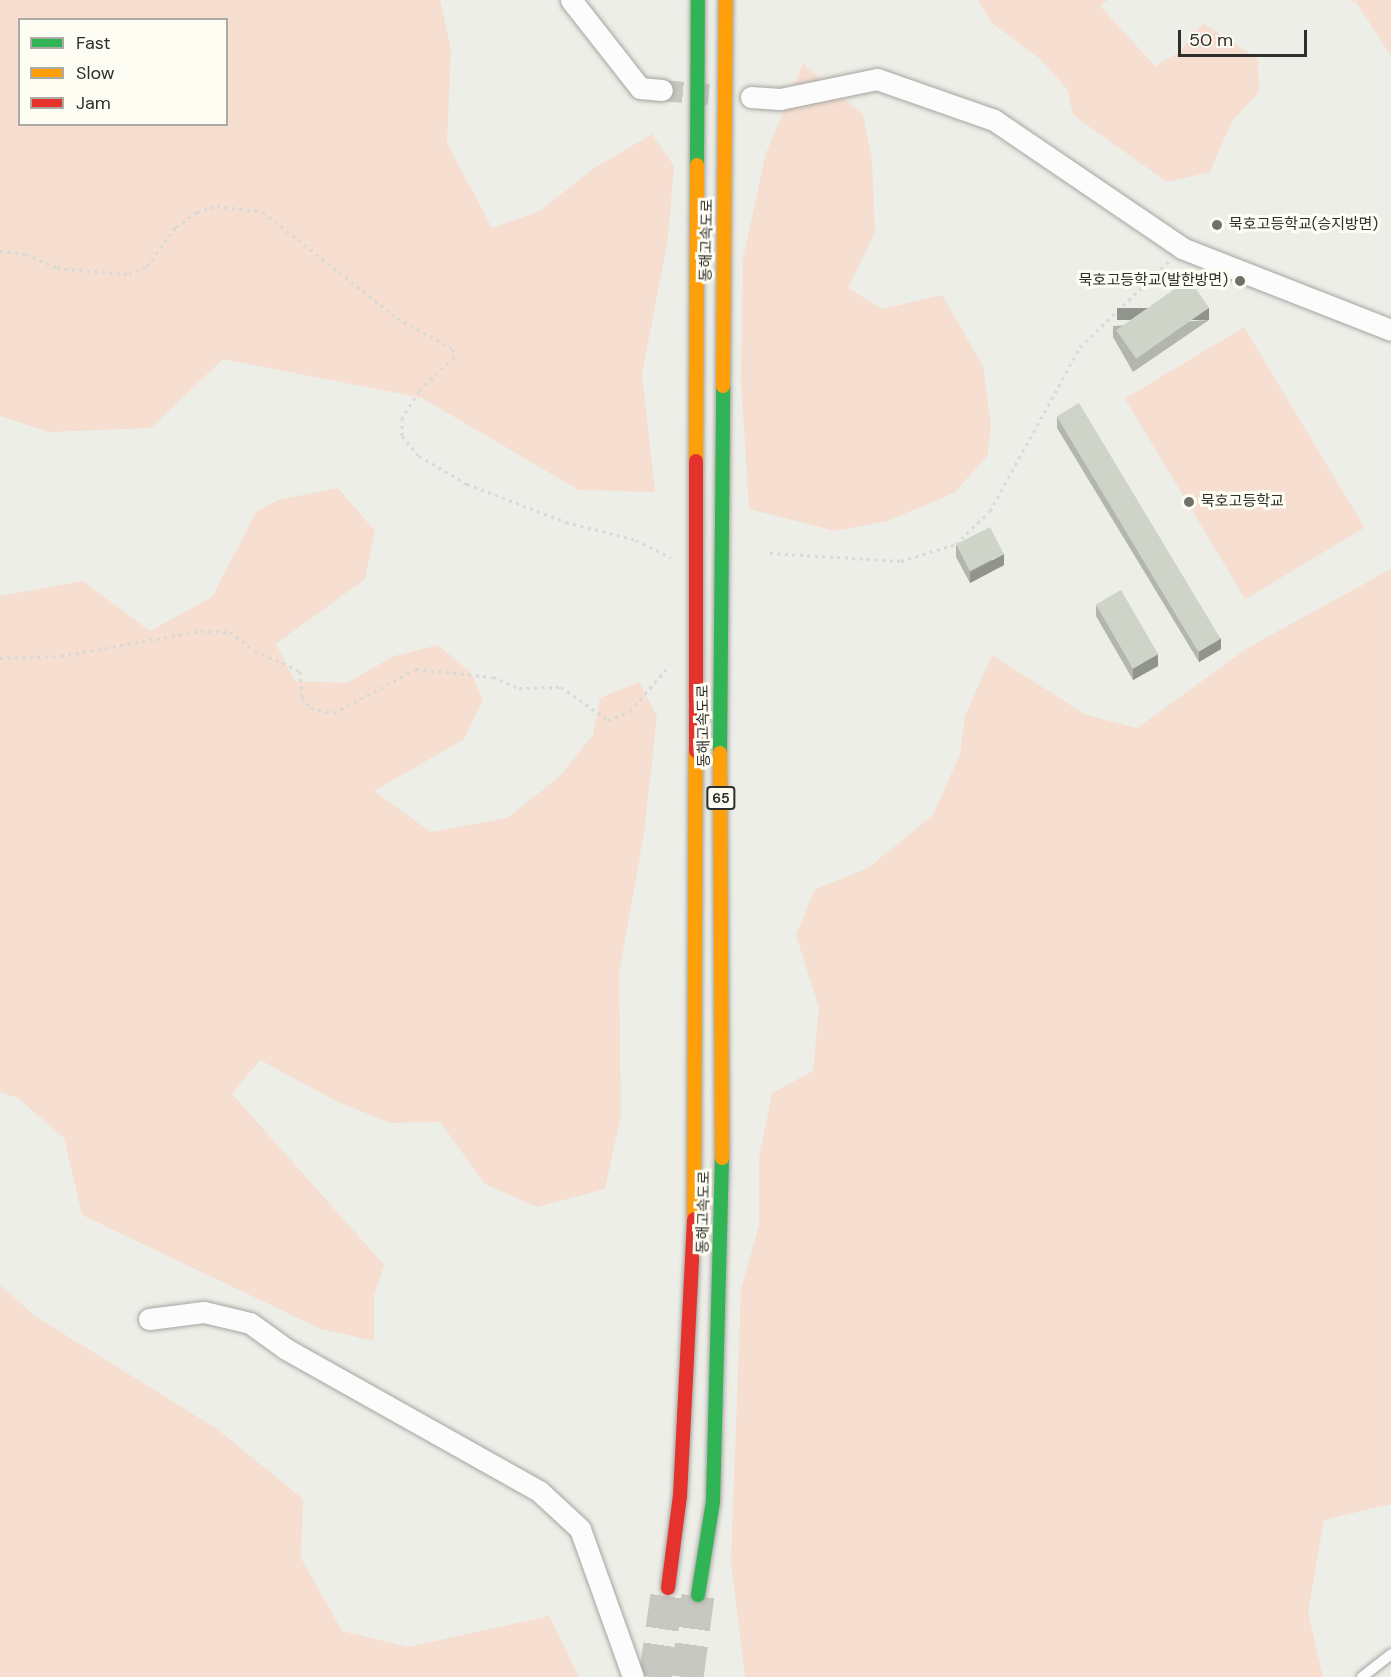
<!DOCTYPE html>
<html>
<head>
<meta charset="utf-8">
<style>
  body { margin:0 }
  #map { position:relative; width:1391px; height:1677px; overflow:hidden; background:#eeeee8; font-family:"DM Sans","Noto Sans KR",sans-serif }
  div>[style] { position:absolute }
  .green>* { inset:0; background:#f6ded0; transform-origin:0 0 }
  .street-tunnel>* { height:21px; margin-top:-10.5px; transform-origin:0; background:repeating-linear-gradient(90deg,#c8c8c2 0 21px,transparent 0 31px) }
  .highway-tunnel>* { height:33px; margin-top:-16.5px; transform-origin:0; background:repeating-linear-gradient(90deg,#c8c8c2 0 33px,transparent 0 49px) }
  .path>* { height:3px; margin-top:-1.5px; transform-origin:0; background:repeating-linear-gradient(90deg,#d9d9d7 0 3px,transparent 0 7.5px) }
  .roads { filter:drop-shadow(0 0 2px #a5a5a1) drop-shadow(0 0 2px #a5a5a1) }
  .lane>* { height:10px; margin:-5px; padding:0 5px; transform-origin:5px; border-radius:5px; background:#fcfcfc }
  .street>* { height:21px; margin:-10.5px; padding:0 10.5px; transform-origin:10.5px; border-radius:10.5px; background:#fcfcfc }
  .fast>* { height:14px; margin:-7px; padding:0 7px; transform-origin:7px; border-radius:7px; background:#30b455 }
  .slow>* { height:14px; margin:-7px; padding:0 7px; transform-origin:7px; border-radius:7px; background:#ff9f0a }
  .jam>* { height:14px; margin:-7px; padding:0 7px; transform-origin:7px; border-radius:7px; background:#e5322d }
  .wall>* { inset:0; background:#b2b6ad }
  .shaded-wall>* { inset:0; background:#91948d; transform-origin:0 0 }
  .building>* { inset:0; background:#cfd4c9; transform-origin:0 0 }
  .dots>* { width:16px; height:16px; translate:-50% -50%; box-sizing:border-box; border:3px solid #fefdf3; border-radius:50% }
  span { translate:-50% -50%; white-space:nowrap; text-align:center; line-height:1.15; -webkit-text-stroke:6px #fefdf3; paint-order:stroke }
  .shield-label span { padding:2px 4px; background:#fefdf3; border:2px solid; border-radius:4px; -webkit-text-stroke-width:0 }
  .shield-label { font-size:14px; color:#2e2e2a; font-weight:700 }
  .poi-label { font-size:15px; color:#2e2e2a }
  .left { translate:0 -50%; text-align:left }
  .right { translate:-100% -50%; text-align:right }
  .street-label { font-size:15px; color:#2e2e2a }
  .legend { position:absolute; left:18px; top:18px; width:210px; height:108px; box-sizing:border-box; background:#fefdf3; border:2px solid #abaaa3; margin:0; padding:8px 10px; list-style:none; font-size:18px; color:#2e2e2a }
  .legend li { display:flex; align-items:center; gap:12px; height:30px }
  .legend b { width:30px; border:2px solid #abaaa3 }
  .scale { position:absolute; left:1178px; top:30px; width:129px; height:27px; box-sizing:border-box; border:3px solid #2e2e2a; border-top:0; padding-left:8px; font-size:18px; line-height:21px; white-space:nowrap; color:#2e2e2a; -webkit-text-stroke:4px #fefdf3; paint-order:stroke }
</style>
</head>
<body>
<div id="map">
  <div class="green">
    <div style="clip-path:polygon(evenodd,0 0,440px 0,451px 50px,447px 143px,492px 228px,540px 211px,593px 169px,652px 134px,674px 166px,668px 238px,642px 375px,655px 492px,579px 490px,422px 398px,223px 359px,151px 428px,49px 432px,0 416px,0 0,20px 20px,226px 20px,226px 124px,20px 124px,20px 20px)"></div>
    <div style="clip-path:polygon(978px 0,1108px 0,1100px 6px,1155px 66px,1178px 53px,1203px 23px,1258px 59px,1259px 92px,1232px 121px,1210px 172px,1167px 182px,1073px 115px,1067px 89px,1040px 59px,993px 24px)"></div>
    <div style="clip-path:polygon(1347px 0,1391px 0,1391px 56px,1356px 2px)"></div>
    <div style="clip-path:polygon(803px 64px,863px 115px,872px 158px,875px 232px,848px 288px,882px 309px,942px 295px,983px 366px,991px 424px,988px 455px,954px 493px,887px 521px,835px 531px,749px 509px,741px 381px,743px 258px,766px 153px)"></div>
    <div style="left:1244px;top:327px;width:234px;height:139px;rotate:59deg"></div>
    <div style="clip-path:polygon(338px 488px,375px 531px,365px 579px,276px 644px,295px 681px,346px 683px,394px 656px,438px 645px,471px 673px,483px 699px,464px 739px,374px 791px,431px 832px,507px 818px,560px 776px,593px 735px,600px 698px,639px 682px,657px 716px,644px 834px,619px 973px,621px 1115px,605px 1189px,537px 1207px,485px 1184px,440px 1122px,391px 1123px,338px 1102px,260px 1060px,232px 1094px,384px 1265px,374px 1296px,374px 1341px,321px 1329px,82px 1215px,64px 1138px,18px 1098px,0 1092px,0 596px,83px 581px,150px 631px,212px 597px,256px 512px,278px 500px)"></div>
    <div style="clip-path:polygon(1391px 569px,1391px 1504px,1324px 1520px,1308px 1612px,1323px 1677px,745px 1677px,731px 1561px,741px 1289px,759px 1225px,759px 1157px,772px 1093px,813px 1071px,819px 1008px,796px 935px,814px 890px,868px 868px,933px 815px,960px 754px,965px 716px,992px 655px,1086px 715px,1137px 728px,1249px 647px)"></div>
    <div style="clip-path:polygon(0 1285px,35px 1316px,217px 1429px,303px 1499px,301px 1558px,342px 1631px,408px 1647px,549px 1616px,579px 1677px,0 1677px)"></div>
  </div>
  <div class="street-tunnel">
    <div style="left:662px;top:90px;width:47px;rotate:4.9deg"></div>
  </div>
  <div class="highway-tunnel">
    <div style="left:655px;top:1677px;width:90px;rotate:-81.7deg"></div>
    <div style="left:687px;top:1677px;width:83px;rotate:-82.4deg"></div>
  </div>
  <div class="path">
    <div style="left:0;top:251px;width:26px;rotate:7deg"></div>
    <div style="left:26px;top:254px;width:34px;rotate:24deg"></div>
    <div style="left:57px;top:268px;width:72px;rotate:4.8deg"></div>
    <div style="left:129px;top:274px;width:20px;rotate:-24deg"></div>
    <div style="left:147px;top:266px;width:49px;rotate:-53.4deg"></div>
    <div style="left:176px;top:227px;width:26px;rotate:-36deg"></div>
    <div style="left:197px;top:212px;width:21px;rotate:-17deg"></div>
    <div style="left:217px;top:206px;width:46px;rotate:7.4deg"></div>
    <div style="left:263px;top:212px;width:171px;rotate:38.3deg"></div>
    <div style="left:397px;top:318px;width:64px;rotate:29deg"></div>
    <div style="left:453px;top:349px;width:8px;rotate:83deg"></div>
    <div style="left:454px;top:357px;width:49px;rotate:135.8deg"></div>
    <div style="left:419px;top:391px;width:32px;rotate:122deg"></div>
    <div style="left:402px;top:418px;width:18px;rotate:90deg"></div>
    <div style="left:402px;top:436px;width:26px;rotate:50deg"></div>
    <div style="left:419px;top:456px;width:56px;rotate:30.3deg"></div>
    <div style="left:467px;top:484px;width:106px;rotate:21deg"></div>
    <div style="left:566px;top:522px;width:72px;rotate:14.4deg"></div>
    <div style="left:636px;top:540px;width:39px;rotate:27deg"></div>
    <div style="left:770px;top:553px;width:131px;rotate:3.5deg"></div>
    <div style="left:901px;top:561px;width:58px;rotate:-17.2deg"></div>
    <div style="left:956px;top:544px;width:47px;rotate:-44.1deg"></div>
    <div style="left:990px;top:511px;width:187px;rotate:-61.2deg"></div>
    <div style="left:1080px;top:347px;width:124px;rotate:-44deg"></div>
    <div style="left:0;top:658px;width:61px;rotate:-1.9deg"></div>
    <div style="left:61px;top:656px;width:142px;rotate:-10.1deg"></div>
    <div style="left:201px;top:631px;width:29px;rotate:2deg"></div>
    <div style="left:230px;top:632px;width:31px;rotate:37deg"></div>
    <div style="left:255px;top:651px;width:49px;rotate:24deg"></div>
    <div style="left:300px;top:671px;width:26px;rotate:86deg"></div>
    <div style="left:302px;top:697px;width:14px;rotate:51deg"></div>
    <div style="left:311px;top:708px;width:24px;rotate:12deg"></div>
    <div style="left:334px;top:713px;width:93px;rotate:-28.2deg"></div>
    <div style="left:416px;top:669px;width:77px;rotate:5.9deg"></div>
    <div style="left:493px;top:677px;width:28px;rotate:23deg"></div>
    <div style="left:519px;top:688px;width:42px;rotate:-1.4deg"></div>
    <div style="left:561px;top:687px;width:57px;rotate:35.1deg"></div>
    <div style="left:608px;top:720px;width:24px;rotate:-22deg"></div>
    <div style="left:630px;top:711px;width:61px;rotate:-49deg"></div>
  </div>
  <div class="roads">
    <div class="lane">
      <div style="left:1362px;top:1677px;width:37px;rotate:-38deg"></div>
    </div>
    <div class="street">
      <div style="left:571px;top:0;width:112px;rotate:51.9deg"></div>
      <div style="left:640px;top:88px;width:22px;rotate:5deg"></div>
      <div style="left:751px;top:97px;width:29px;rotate:4deg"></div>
      <div style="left:780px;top:99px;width:99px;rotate:-11.7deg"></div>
      <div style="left:877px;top:79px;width:124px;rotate:19.3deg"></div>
      <div style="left:994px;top:120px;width:227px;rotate:34.2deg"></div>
      <div style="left:1182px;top:248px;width:225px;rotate:21.4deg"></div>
      <div style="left:149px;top:1319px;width:55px;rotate:-7.3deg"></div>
      <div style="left:204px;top:1312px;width:47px;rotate:13.4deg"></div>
      <div style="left:250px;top:1323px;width:44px;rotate:35.8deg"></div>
      <div style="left:286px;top:1349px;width:290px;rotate:29.3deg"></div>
      <div style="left:539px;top:1491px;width:56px;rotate:42.8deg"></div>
      <div style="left:580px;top:1529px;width:157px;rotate:70.3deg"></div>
    </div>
    <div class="fast">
      <div style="left:697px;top:165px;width:165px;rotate:-89.7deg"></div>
      <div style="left:720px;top:753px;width:367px;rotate:-89.5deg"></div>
      <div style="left:698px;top:1595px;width:95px;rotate:-80.9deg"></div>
      <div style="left:713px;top:1501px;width:343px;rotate:-88.5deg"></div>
    </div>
    <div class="slow">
      <div style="left:723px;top:386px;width:386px;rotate:-89.6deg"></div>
      <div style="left:696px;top:461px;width:296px;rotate:-89.8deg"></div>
      <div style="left:720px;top:753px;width:405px;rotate:89.7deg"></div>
      <div style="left:694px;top:1219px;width:468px;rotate:-89.8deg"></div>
    </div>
    <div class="jam">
      <div style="left:696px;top:751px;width:290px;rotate:-90deg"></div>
      <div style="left:668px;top:1588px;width:93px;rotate:-82.6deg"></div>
      <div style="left:680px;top:1496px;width:277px;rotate:-87.1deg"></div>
    </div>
  </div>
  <div class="wall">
    <div style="clip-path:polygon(1209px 320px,1133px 372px,1113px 337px,1113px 326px)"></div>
    <div style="clip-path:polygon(1057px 416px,1221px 649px,1199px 662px,1057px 428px)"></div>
    <div style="clip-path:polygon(956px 545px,1004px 565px,970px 583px,956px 557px)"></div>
    <div style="clip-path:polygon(1096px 605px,1158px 666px,1133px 680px,1096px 616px)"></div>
  </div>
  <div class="shaded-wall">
    <div style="left:1209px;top:308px;width:12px;height:92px;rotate:90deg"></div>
    <div style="clip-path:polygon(1004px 554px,1004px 565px,970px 583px,970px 572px)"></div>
    <div style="clip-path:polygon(1221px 638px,1221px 649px,1199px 662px,1199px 651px)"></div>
    <div style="clip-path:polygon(1158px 654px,1158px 666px,1133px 680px,1133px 669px)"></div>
  </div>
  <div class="building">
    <div style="left:1189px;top:279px;width:35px;height:89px;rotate:55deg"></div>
    <div style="left:1079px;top:403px;width:275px;height:26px;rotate:59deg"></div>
    <div style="left:990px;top:527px;width:30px;height:38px;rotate:63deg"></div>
    <div style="left:1121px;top:590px;width:74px;height:29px;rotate:60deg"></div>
  </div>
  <div class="dots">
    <div style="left:1217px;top:225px;background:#71716c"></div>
    <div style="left:1240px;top:281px;background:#71716c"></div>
    <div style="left:1189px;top:502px;background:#71716c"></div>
  </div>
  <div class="shield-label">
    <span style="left:721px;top:798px">65</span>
  </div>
  <div class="poi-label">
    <span class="left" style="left:1229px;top:225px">묵호고등학교(승지방면)</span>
    <span class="right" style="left:1228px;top:281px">묵호고등학교(발한방면)</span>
    <span class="left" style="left:1201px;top:502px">묵호고등학교</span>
  </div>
  <div class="street-label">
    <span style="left:707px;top:240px;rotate:-89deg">동해고속도로</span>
    <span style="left:704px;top:726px;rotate:-91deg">동해고속도로</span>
    <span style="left:704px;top:1212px;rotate:-89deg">동해고속도로</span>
  </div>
  <ul class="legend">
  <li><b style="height:8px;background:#30b455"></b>Fast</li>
  <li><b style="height:8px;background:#ff9f0a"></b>Slow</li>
  <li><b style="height:8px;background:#e5322d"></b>Jam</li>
  </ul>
  <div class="scale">50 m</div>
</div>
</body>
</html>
